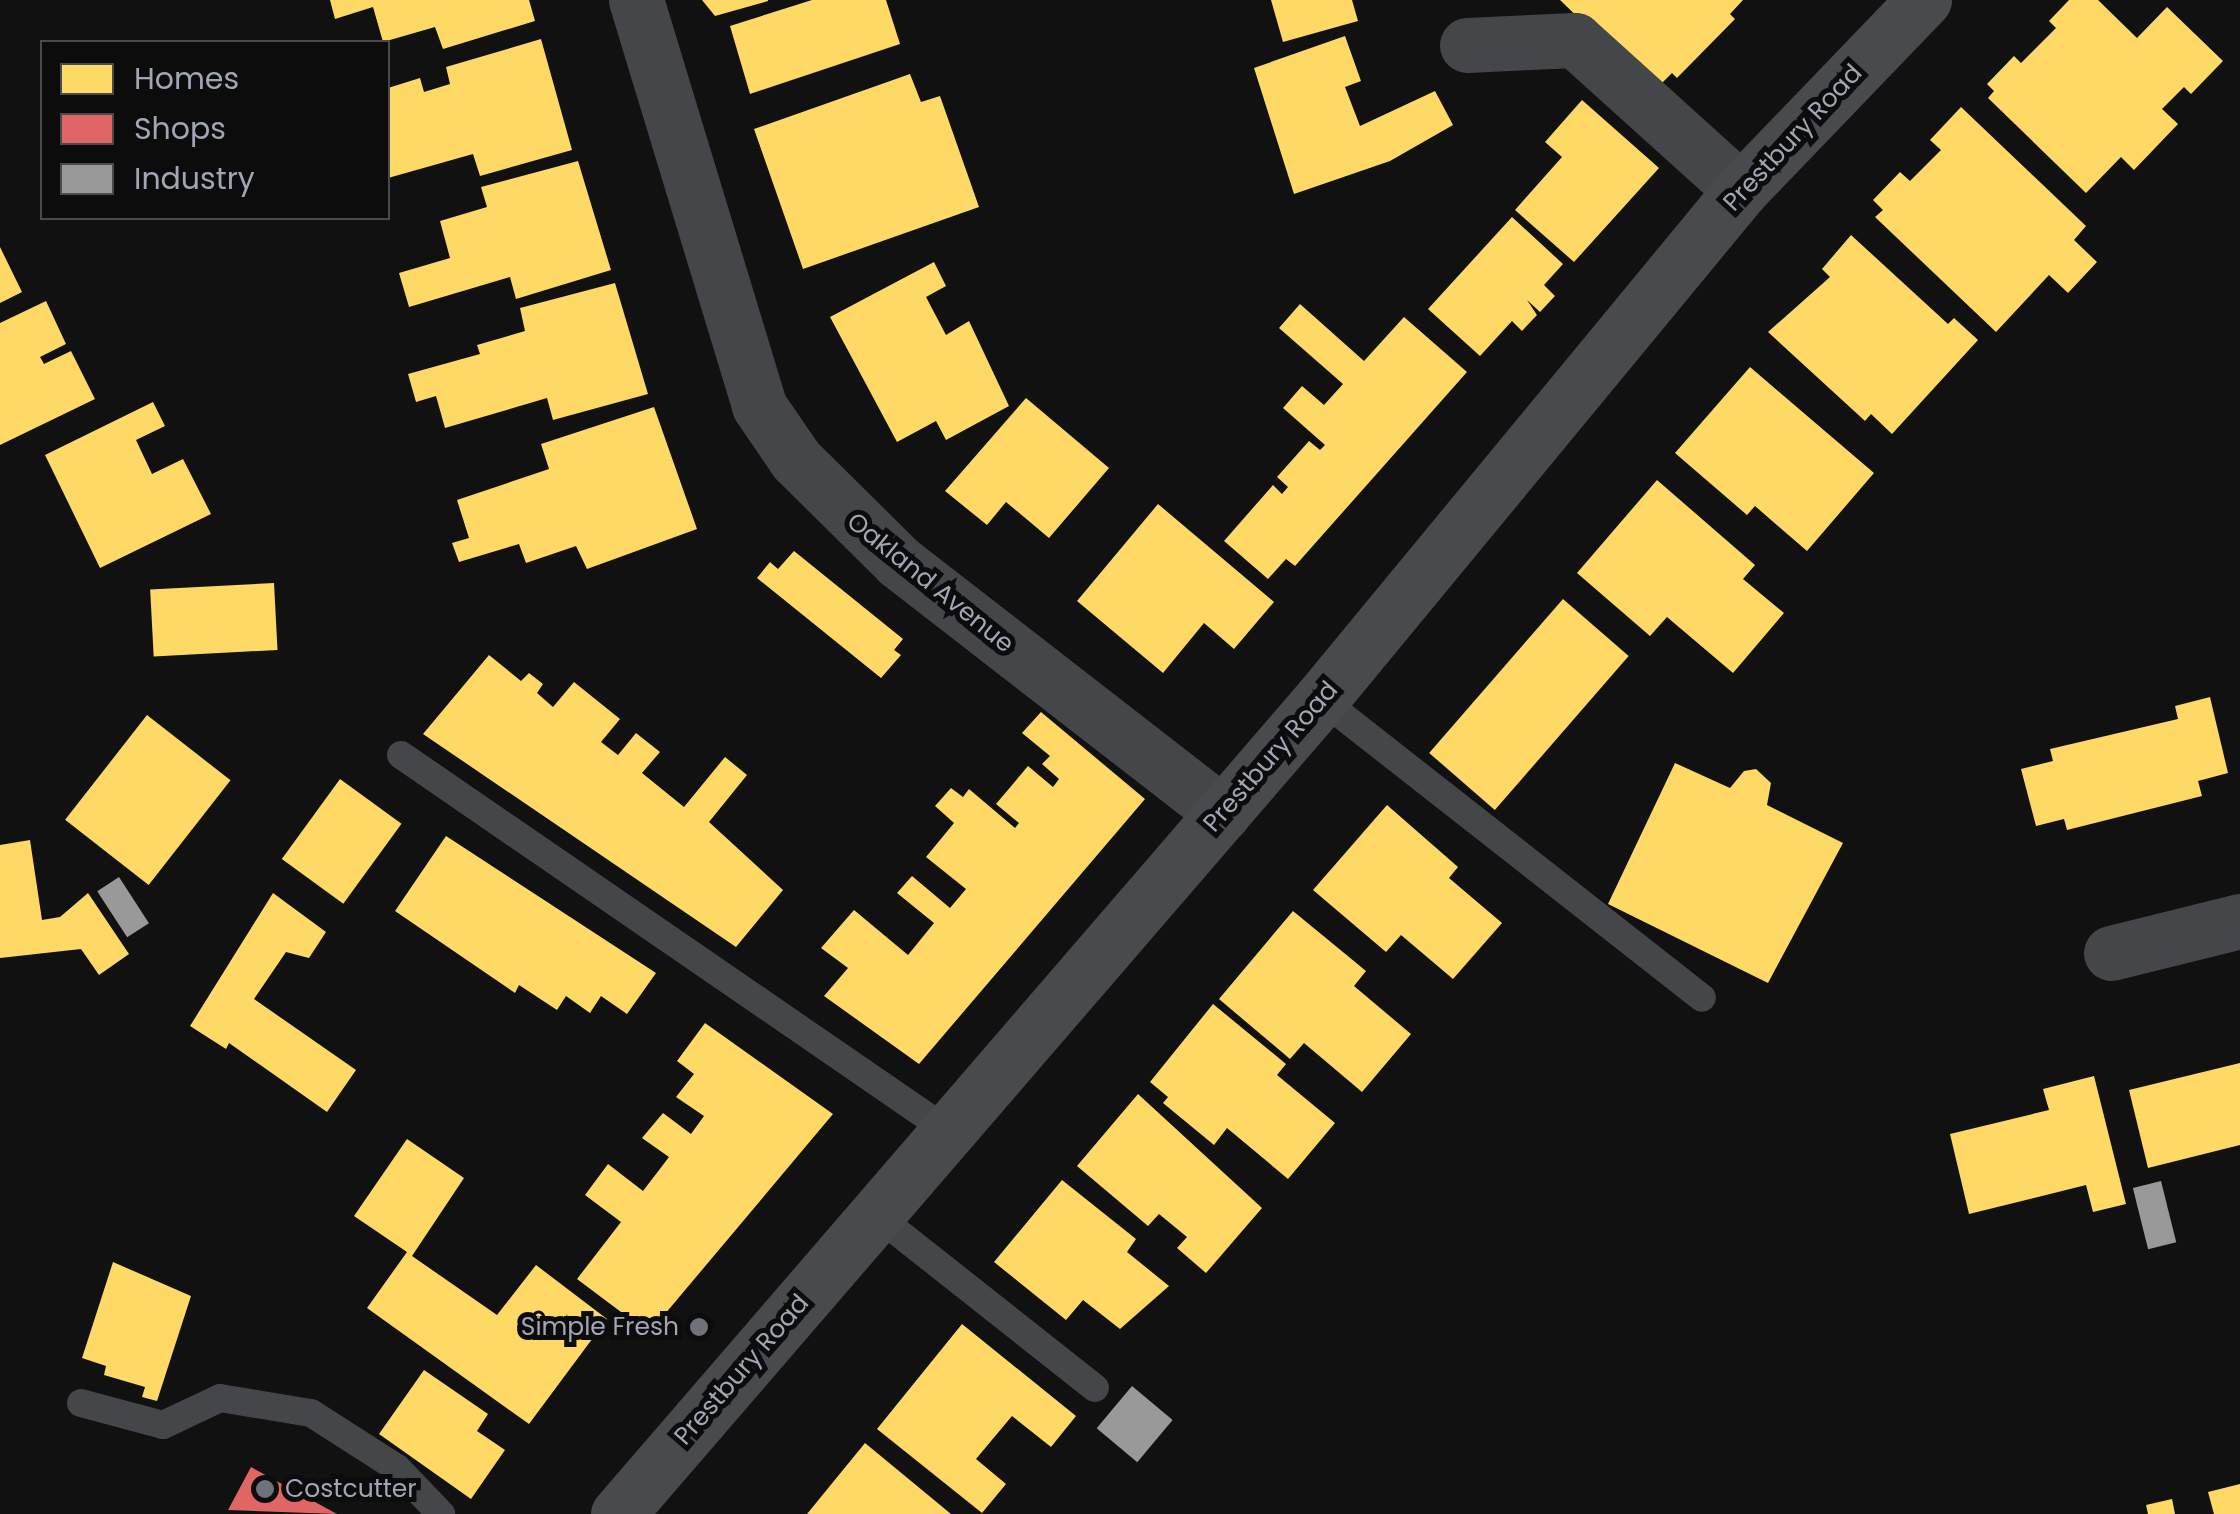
<!DOCTYPE html>
<html>
<head>
<meta charset="utf-8">
<style>
  body { margin:0 }
  #map { position:relative; width:2240px; height:1514px; overflow:hidden; background:#111112; font-family:Poppins,sans-serif }
  div>[style] { position:absolute }
  .homes>* { inset:0; background:#ffd966; transform-origin:0 0 }
  .shops>* { inset:0; background:#e06666 }
  .industry>* { inset:0; background:#999; transform-origin:0 0 }
  .service>* { height:28px; margin:-14px; padding:0 14px; transform-origin:14px; border-radius:14px; background:#45464a }
  .minor>* { height:55px; margin:-27.5px; padding:0 27.5px; transform-origin:27.5px; border-radius:27.5px; background:#45464a }
  .secondary>* { height:55px; margin:-27.5px; padding:0 27.5px; transform-origin:27.5px; border-radius:27.5px; background:#494a4e }
  .dots>* { width:28px; height:28px; translate:-50% -50%; box-sizing:border-box; border:5px solid #0c0c0d; border-radius:50% }
  span { translate:-50% -50%; white-space:nowrap; text-align:center; line-height:1.15; -webkit-text-stroke:10px #0c0c0d; paint-order:stroke }
  .street-label { font-size:25px; color:#a1a6b4 }
  .poi-label { font-size:25px; color:#a1a6b4 }
  .right { translate:-100% -50%; text-align:right }
  .left { translate:0 -50%; text-align:left }
  .legend { position:absolute; left:40px; top:40px; width:350px; height:180px; box-sizing:border-box; background:#0c0c0d; border:2px solid #484a50; margin:0; padding:12px 18px; list-style:none; font-size:30px; color:#a1a6b4 }
  .legend li { display:flex; align-items:center; gap:20px; height:50px }
  .legend b { width:50px; border:2px solid #484a50 }
</style>
</head>
<body>
<div id="map">
  <div class="homes">
    <div style="clip-path:polygon(330px 0,529px 0,535px 21px,443px 49px,435px 27px,383px 42px,373px 7px,335px 19px)"></div>
    <div style="clip-path:polygon(702px 0,768px 0,768px 1px,715px 16px)"></div>
    <div style="clip-path:polygon(812px 0,886px 0,900px 44px,750px 94px,730px 26px)"></div>
    <div style="clip-path:polygon(1271px 0,1352px 0,1358px 21px,1283px 42px)"></div>
    <div style="clip-path:polygon(1560px 0,1743px 0,1730px 14px,1735px 19px,1677px 78px,1672px 73px,1654px 91px)"></div>
    <div style="clip-path:polygon(2069px 0,2098px 0,2137px 38px,2167px 7px,2223px 61px,2191px 94px,2184px 87px,2162px 109px,2178px 124px,2134px 170px,2121px 157px,2086px 193px,1988px 98px,1994px 91px,1987px 84px,2014px 56px,2021px 63px,2056px 28px,2049px 21px)"></div>
    <div style="clip-path:polygon(1345px 36px,1361px 81px,1345px 87px,1360px 126px,1435px 91px,1453px 125px,1390px 161px,1294px 194px,1254px 68px)"></div>
    <div style="clip-path:polygon(541px 39px,572px 150px,480px 176px,473px 154px,388px 178px,388px 88px,420px 78px,424px 92px,450px 84px,446px 67px)"></div>
    <div style="clip-path:polygon(910px 74px,921px 102px,940px 96px,979px 207px,803px 269px,754px 129px)"></div>
    <div style="clip-path:polygon(1582px 100px,1659px 168px,1574px 262px,1515px 210px,1562px 157px,1545px 142px)"></div>
    <div style="clip-path:polygon(1961px 107px,2086px 226px,2074px 240px,2097px 262px,2068px 293px,2049px 275px,1996px 332px,1875px 217px,1883px 210px,1873px 200px,1900px 172px,1910px 181px,1941px 150px,1930px 140px)"></div>
    <div style="clip-path:polygon(578px 161px,611px 270px,516px 299px,510px 277px,409px 307px,399px 273px,450px 258px,440px 221px,487px 207px,481px 187px)"></div>
    <div style="clip-path:polygon(1512px 217px,1563px 264px,1544px 285px,1555px 296px,1540px 312px,1527px 300px,1537px 315px,1522px 331px,1512px 321px,1480px 356px,1428px 309px)"></div>
    <div style="clip-path:polygon(1851px 235px,1948px 324px,1954px 318px,1978px 340px,1892px 434px,1871px 414px,1865px 421px,1768px 332px,1830px 277px,1822px 269px)"></div>
    <div style="clip-path:polygon(0 247px,22px 292px,0 303px)"></div>
    <div style="clip-path:polygon(934px 262px,946px 286px,926px 297px,946px 335px,969px 321px,1009px 406px,946px 440px,936px 421px,897px 442px,830px 317px)"></div>
    <div style="clip-path:polygon(615px 283px,648px 394px,553px 420px,547px 398px,445px 428px,436px 396px,416px 402px,408px 374px,480px 354px,477px 345px,525px 331px,520px 308px)"></div>
    <div style="clip-path:polygon(46px 301px,66px 344px,40px 357px,44px 364px,71px 351px,95px 399px,0 445px,0 323px)"></div>
    <div style="clip-path:polygon(1300px 304px,1364px 361px,1404px 317px,1467px 372px,1295px 566px,1286px 559px,1268px 579px,1224px 541px,1273px 485px,1282px 494px,1288px 487px,1277px 477px,1309px 441px,1320px 450px,1325px 445px,1283px 408px,1302px 386px,1324px 405px,1343px 384px,1279px 328px)"></div>
    <div style="clip-path:polygon(1750px 367px,1874px 473px,1807px 551px,1755px 506px,1747px 515px,1675px 453px)"></div>
    <div style="clip-path:polygon(1026px 398px,1109px 468px,1049px 538px,1006px 502px,987px 525px,945px 491px)"></div>
    <div style="clip-path:polygon(153px 402px,165px 426px,136px 440px,152px 474px,183px 459px,211px 514px,100px 568px,45px 455px)"></div>
    <div style="clip-path:polygon(654px 407px,697px 529px,587px 569px,576px 546px,526px 563px,519px 544px,459px 562px,452px 543px,469px 538px,457px 500px,549px 469px,541px 444px)"></div>
    <div style="clip-path:polygon(1657px 480px,1755px 565px,1743px 579px,1784px 613px,1733px 673px,1667px 617px,1650px 636px,1577px 573px)"></div>
    <div style="clip-path:polygon(1158px 504px,1274px 602px,1234px 649px,1204px 623px,1163px 673px,1077px 601px)"></div>
    <div style="clip-path:polygon(794px 551px,903px 639px,894px 650px,901px 655px,881px 678px,757px 578px,770px 562px,778px 569px)"></div>
    <div style="left:274px;top:583px;width:67px;height:124px;rotate:87deg"></div>
    <div style="left:1563px;top:599px;width:87px;height:204px;rotate:41deg"></div>
    <div style="clip-path:polygon(489px 655px,521px 681px,529px 673px,543px 684px,537px 693px,553px 707px,574px 682px,620px 719px,601px 742px,618px 755px,636px 733px,660px 752px,642px 773px,684px 807px,725px 757px,747px 775px,709px 822px,783px 890px,736px 947px,423px 734px)"></div>
    <div style="clip-path:polygon(2210px 697px,2228px 773px,2198px 781px,2202px 796px,2067px 830px,2064px 819px,2036px 826px,2021px 769px,2053px 761px,2050px 749px,2178px 719px,2175px 706px)"></div>
    <div style="clip-path:polygon(1041px 712px,1145px 799px,919px 1064px,824px 996px,848px 968px,821px 948px,854px 910px,908px 955px,934px 923px,897px 893px,912px 876px,950px 908px,966px 889px,926px 857px,954px 823px,935px 806px,951px 788px,963px 797px,969px 789px,1015px 828px,1019px 823px,996px 804px,1028px 766px,1053px 787px,1059px 779px,1042px 764px,1050px 756px,1022px 733px)"></div>
    <div style="left:147px;top:715px;width:106px;height:133px;rotate:38deg"></div>
    <div style="clip-path:polygon(1675px 763px,1730px 788px,1744px 771px,1756px 769px,1771px 783px,1767px 805px,1843px 843px,1768px 983px,1608px 904px)"></div>
    <div style="left:340px;top:779px;width:76px;height:99px;rotate:36deg"></div>
    <div style="clip-path:polygon(1387px 805px,1458px 867px,1449px 878px,1502px 923px,1453px 979px,1401px 935px,1386px 952px,1313px 890px)"></div>
    <div style="clip-path:polygon(446px 836px,656px 973px,627px 1014px,601px 996px,590px 1013px,566px 996px,557px 1010px,519px 985px,515px 993px,395px 911px)"></div>
    <div style="clip-path:polygon(30px 840px,42px 920px,60px 917px,88px 893px,129px 954px,99px 975px,81px 949px,0 958px,0 845px)"></div>
    <div style="clip-path:polygon(273px 893px,326px 932px,309px 958px,286px 952px,254px 999px,356px 1070px,327px 1112px,229px 1043px,226px 1049px,190px 1026px)"></div>
    <div style="clip-path:polygon(1293px 911px,1366px 971px,1354px 986px,1411px 1034px,1362px 1092px,1304px 1043px,1290px 1059px,1219px 999px)"></div>
    <div style="clip-path:polygon(1213px 1004px,1286px 1064px,1277px 1075px,1335px 1123px,1288px 1179px,1227px 1128px,1214px 1145px,1163px 1103px,1168px 1097px,1150px 1082px)"></div>
    <div style="clip-path:polygon(705px 1023px,833px 1114px,649px 1333px,577px 1279px,621px 1222px,585px 1195px,608px 1164px,643px 1191px,669px 1157px,642px 1138px,663px 1113px,691px 1134px,704px 1116px,676px 1097px,694px 1074px,677px 1061px)"></div>
    <div style="clip-path:polygon(2240px 1063px,2240px 1145px,2148px 1168px,2129px 1090px)"></div>
    <div style="clip-path:polygon(2094px 1076px,2126px 1204px,2093px 1212px,2086px 1185px,1969px 1214px,1950px 1134px,2049px 1110px,2043px 1089px)"></div>
    <div style="clip-path:polygon(1138px 1094px,1262px 1208px,1206px 1273px,1177px 1248px,1187px 1237px,1159px 1214px,1148px 1226px,1077px 1166px)"></div>
    <div style="clip-path:polygon(407px 1139px,464px 1178px,412px 1256px,497px 1315px,536px 1265px,607px 1319px,529px 1424px,367px 1308px,407px 1252px,354px 1216px)"></div>
    <div style="clip-path:polygon(1062px 1180px,1136px 1239px,1127px 1252px,1169px 1286px,1120px 1329px,1083px 1300px,1066px 1320px,994px 1262px)"></div>
    <div style="clip-path:polygon(113px 1262px,191px 1296px,157px 1401px,142px 1397px,145px 1387px,104px 1375px,106px 1366px,82px 1358px)"></div>
    <div style="clip-path:polygon(962px 1324px,1076px 1416px,1051px 1447px,1012px 1416px,976px 1459px,1006px 1484px,982px 1513px,877px 1429px)"></div>
    <div style="clip-path:polygon(424px 1370px,488px 1414px,477px 1431px,505px 1450px,471px 1499px,379px 1434px)"></div>
    <div style="clip-path:polygon(865px 1443px,951px 1514px,807px 1514px)"></div>
    <div style="clip-path:polygon(2240px 1484px,2240px 1514px,2214px 1514px,2208px 1492px)"></div>
    <div style="clip-path:polygon(2172px 1499px,2175px 1514px,2148px 1514px,2146px 1505px)"></div>
  </div>
  <div class="shops">
    <div style="clip-path:polygon(251px 1467px,337px 1514px,228px 1510px)"></div>
  </div>
  <div class="industry">
    <div style="left:119px;top:877px;width:55px;height:26px;rotate:57deg"></div>
    <div style="left:2161px;top:1181px;width:63px;height:29px;rotate:76deg"></div>
    <div style="left:1132px;top:1386px;width:53px;height:55px;rotate:40deg"></div>
  </div>
  <div class="service">
    <div style="left:1321px;top:699px;width:484px;rotate:38.1deg"></div>
    <div style="left:401px;top:755px;width:664px;rotate:34.5deg"></div>
    <div style="left:876px;top:1215px;width:279px;rotate:38.3deg"></div>
    <div style="left:81px;top:1403px;width:85px;rotate:15deg"></div>
    <div style="left:163px;top:1425px;width:63px;rotate:-25.3deg"></div>
    <div style="left:220px;top:1398px;width:92px;rotate:9.4deg"></div>
    <div style="left:311px;top:1413px;width:102px;rotate:32.6deg"></div>
    <div style="left:397px;top:1468px;width:64px;rotate:46.3deg"></div>
  </div>
  <div class="minor">
    <div style="left:636px;top:0;width:424px;rotate:73.1deg"></div>
    <div style="left:759px;top:406px;width:65px;rotate:55.6deg"></div>
    <div style="left:796px;top:460px;width:145px;rotate:44.7deg"></div>
    <div style="left:899px;top:562px;width:410px;rotate:37.8deg"></div>
    <div style="left:1467px;top:45px;width:108px;rotate:-2.7deg"></div>
    <div style="left:1575px;top:40px;width:224px;rotate:42.1deg"></div>
    <div style="left:2111px;top:953px;width:133px;rotate:-13.9deg"></div>
  </div>
  <div class="secondary">
    <div style="left:618px;top:1514px;width:1076px;rotate:-49.22deg"></div>
    <div style="left:1321px;top:699px;width:660px;rotate:-50.47deg"></div>
    <div style="left:1741px;top:190px;width:264px;rotate:-46.1deg"></div>
  </div>
  <div class="dots">
    <div style="left:699px;top:1327px;background:#6f727b"></div>
    <div style="left:265px;top:1489px;background:#6f727b"></div>
  </div>
  <div class="street-label">
    <span style="left:1793px;top:138px;rotate:-47deg">Prestbury Road</span>
    <span style="left:930px;top:583px;rotate:39deg">Oakland Avenue</span>
    <span style="left:1271px;top:757px;rotate:-49deg">Prestbury Road</span>
    <span style="left:742px;top:1370px;rotate:-49deg">Prestbury Road</span>
  </div>
  <div class="poi-label">
    <span class="right" style="left:679px;top:1327px">Simple Fresh</span>
    <span class="left" style="left:285px;top:1489px">Costcutter</span>
  </div>
  <ul class="legend">
  <li><b style="height:28px;background:#ffd966"></b>Homes</li>
  <li><b style="height:28px;background:#e06666"></b>Shops</li>
  <li><b style="height:28px;background:#999"></b>Industry</li>
  </ul>
</div>
</body>
</html>
